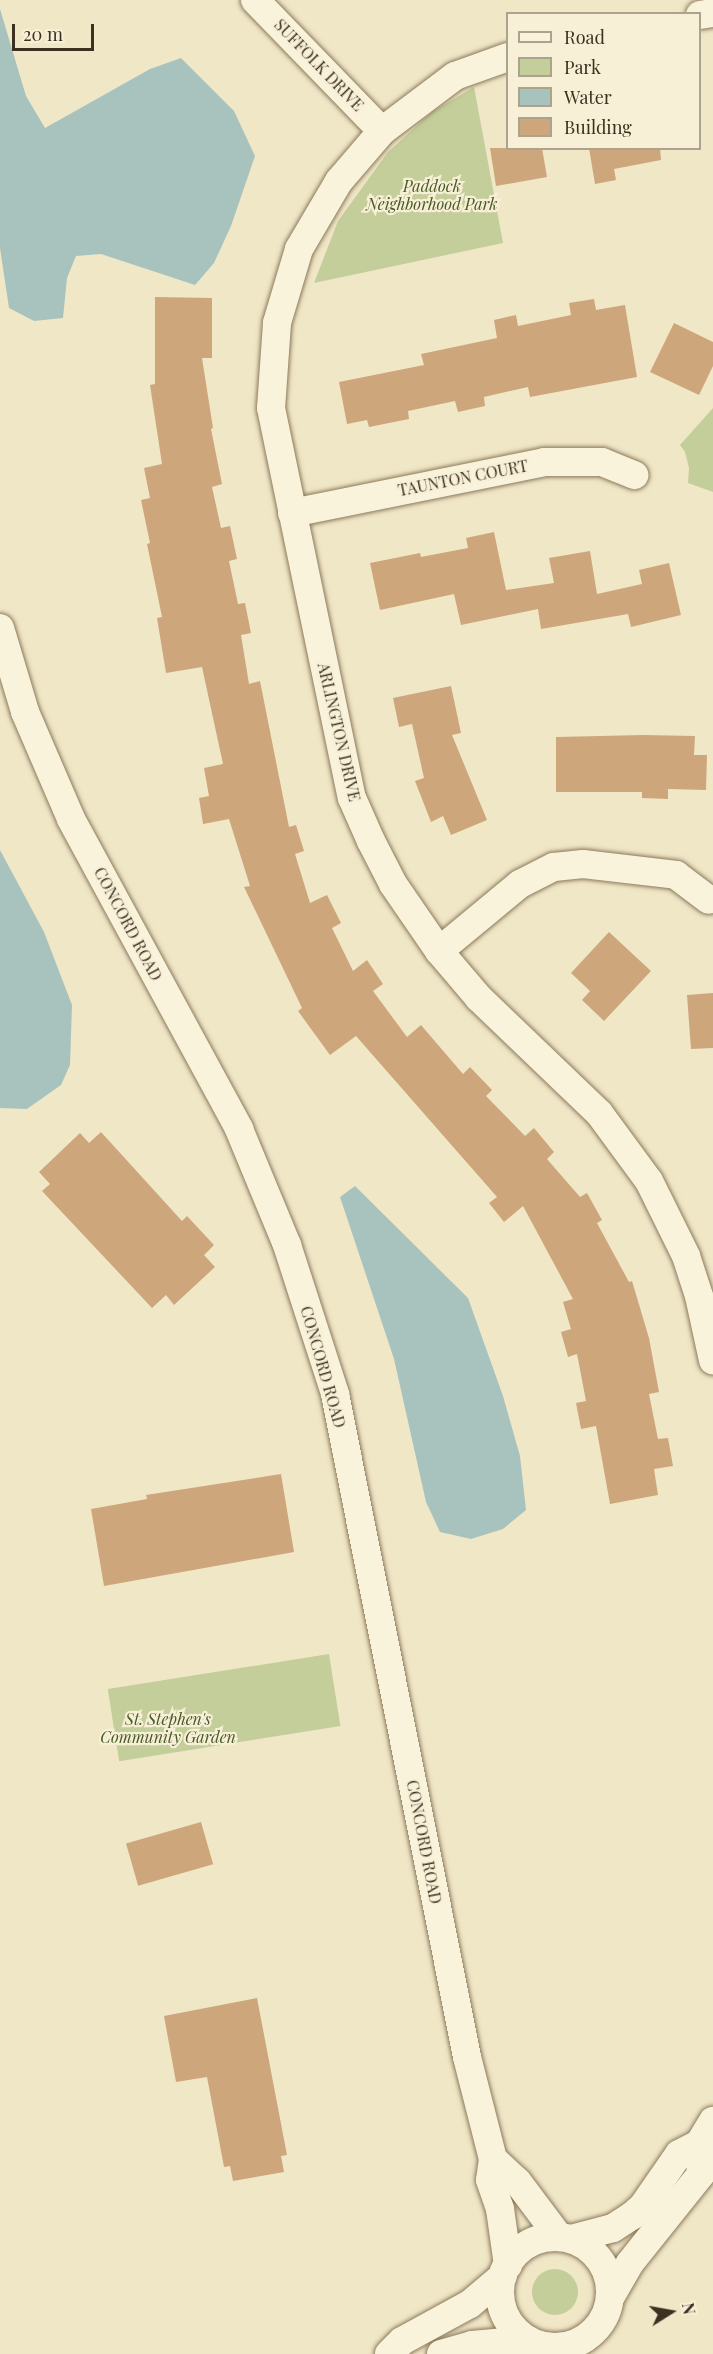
<!DOCTYPE html>
<html>
<head>
<meta charset="utf-8">
<style>
  body { margin:0 }
  #map { position:relative; width:713px; height:2354px; overflow:hidden; background:#f0e7c7; font-family:"Playfair Display",serif }
  div>[style] { position:absolute }
  .green>* { inset:0; background:#c4ce9a; transform-origin:0 0 }
  .round { border-radius:50% }
  .water>* { inset:0; background:#a8c3be }
  .building>* { inset:0; background:#cea67c; transform-origin:0 0 }
  .roads { filter:drop-shadow(0 0 2px #8c7a5c) drop-shadow(0 0 2px #8c7a5c) }
  .minor>* { height:28px; margin:-14px; padding:0 14px; transform-origin:14px; border-radius:14px; background:#faf3db }
  .minor>.ring { margin:-14px; padding:0; box-sizing:content-box; background:none; border:28px solid #faf3db; border-radius:50% }
  span { translate:-50% -50%; white-space:nowrap; text-align:center; line-height:1.15; -webkit-text-stroke:4.5px #f7f0d7; paint-order:stroke }
  .street-label { font-size:16px; color:#3c3020 }
  .park-label { font-size:16px; color:#475926; font-style:italic }
  .legend { position:absolute; left:506px; top:12px; width:195px; height:138px; box-sizing:border-box; background:#f7f0d7; border:2px solid #aca38e; margin:0; padding:8px 10px; list-style:none; font-size:18px; color:#3c3020 }
  .legend li { display:flex; align-items:center; gap:12px; height:30px }
  .legend b { width:30px; border:2px solid #aca38e }
  .north { position:absolute; left:641px; top:2282px; width:60px; height:60px; -webkit-text-stroke:4px #f7f0d7; paint-order:stroke; rotate:79deg; font-size:16px; font-weight:700; line-height:24px; text-align:center; color:#3c3020 }
  .north::after { content:''; display:block; margin:auto; width:21px; height:27px; background:#3c3020; clip-path:polygon(50% 0,100% 100%,50% 72%,0 100%) }
  .scale { position:absolute; left:12px; top:24px; width:82px; height:27px; box-sizing:border-box; border:3px solid #3c3020; border-top:0; padding-left:8px; font-size:18px; line-height:21px; white-space:nowrap; color:#3c3020; -webkit-text-stroke:4px #f7f0d7; paint-order:stroke }
</style>
</head>
<body>
<div id="map">
  <div class="green">
    <div style="clip-path:polygon(474px 87px,503px 243px,314px 283px,338px 221px,388px 152px,432px 112px)"></div>
    <div style="clip-path:polygon(713px 408px,713px 492px,688px 483px,689px 468px,685px 452px,680px 445px)"></div>
    <div style="left:329px;top:1654px;width:73px;height:224px;rotate:81deg"></div>
    <div class="round" style="left:532px;top:2269px;width:46px;height:46px"></div>
  </div>
  <div class="water">
    <div style="clip-path:polygon(0 9px,26px 96px,45px 128px,150px 69px,181px 58px,234px 111px,255px 156px,231px 226px,214px 263px,195px 285px,101px 254px,76px 256px,67px 278px,63px 318px,34px 321px,9px 308px,0 248px)"></div>
    <div style="clip-path:polygon(0 850px,44px 932px,72px 1005px,70px 1065px,61px 1085px,27px 1109px,0 1108px)"></div>
    <div style="clip-path:polygon(355px 1186px,468px 1298px,503px 1396px,520px 1456px,526px 1510px,503px 1529px,471px 1539px,440px 1532px,426px 1502px,394px 1359px,340px 1197px)"></div>
  </div>
  <div class="building">
    <div style="clip-path:polygon(490px 148px,542px 148px,547px 177px,496px 186px)"></div>
    <div style="clip-path:polygon(589px 148px,660px 148px,661px 160px,614px 169px,616px 180px,595px 184px)"></div>
    <div style="clip-path:polygon(155px 297px,212px 298px,212px 358px,202px 358px,213px 428px,211px 429px,222px 484px,212px 487px,221px 528px,230px 526px,237px 559px,229px 561px,238px 604px,245px 603px,251px 633px,241px 635px,249px 684px,260px 681px,289px 827px,296px 825px,304px 851px,295px 854px,310px 903px,327px 895px,341px 923px,332px 928px,353px 971px,367px 960px,383px 984px,373px 991px,407px 1037px,421px 1025px,463px 1074px,470px 1067px,492px 1090px,486px 1096px,525px 1136px,534px 1128px,554px 1152px,547px 1159px,580px 1197px,587px 1193px,602px 1220px,597px 1223px,629px 1282px,632px 1281px,649px 1338px,659px 1392px,649px 1394px,658px 1439px,668px 1438px,673px 1466px,654px 1469px,658px 1495px,610px 1504px,596px 1426px,581px 1429px,576px 1403px,586px 1401px,577px 1354px,568px 1357px,561px 1332px,571px 1329px,563px 1302px,573px 1299px,523px 1206px,504px 1222px,489px 1203px,497px 1197px,356px 1036px,330px 1055px,298px 1011px,302px 1008px,244px 887px,250px 886px,229px 819px,203px 824px,199px 798px,209px 796px,204px 768px,223px 764px,202px 667px,166px 673px,157px 618px,162px 617px,147px 544px,150px 543px,141px 500px,150px 498px,144px 468px,162px 464px,150px 385px,155px 384px)"></div>
    <div style="clip-path:polygon(594px 299px,596px 310px,625px 305px,637px 377px,530px 397px,528px 387px,484px 397px,485px 406px,458px 412px,455px 401px,408px 411px,409px 419px,369px 427px,367px 420px,347px 424px,339px 382px,424px 365px,421px 354px,497px 338px,494px 320px,516px 315px,518px 326px,571px 315px,569px 303px)"></div>
    <div style="clip-path:polygon(674px 323px,713px 342px,713px 366px,699px 395px,650px 372px)"></div>
    <div style="clip-path:polygon(494px 532px,506px 590px,554px 583px,549px 558px,590px 551px,597px 594px,642px 584px,639px 570px,669px 563px,681px 615px,631px 627px,628px 614px,541px 629px,538px 609px,461px 625px,454px 594px,380px 610px,370px 563px,420px 553px,421px 557px,468px 548px,466px 538px)"></div>
    <div style="clip-path:polygon(451px 686px,461px 733px,452px 735px,487px 820px,451px 835px,443px 816px,431px 822px,415px 781px,424px 778px,412px 724px,399px 727px,393px 698px)"></div>
    <div style="clip-path:polygon(643px 735px,695px 736px,694px 755px,707px 755px,706px 790px,668px 789px,668px 799px,642px 798px,642px 792px,556px 792px,556px 737px)"></div>
    <div style="clip-path:polygon(609px 932px,651px 971px,604px 1021px,582px 1000px,590px 991px,571px 973px)"></div>
    <div style="clip-path:polygon(713px 993px,713px 1048px,691px 1049px,687px 995px)"></div>
    <div style="clip-path:polygon(101px 1132px,182px 1221px,187px 1216px,214px 1245px,204px 1255px,215px 1267px,174px 1305px,166px 1295px,152px 1308px,42px 1191px,50px 1184px,39px 1172px,80px 1133px,89px 1143px)"></div>
    <div style="clip-path:polygon(281px 1474px,294px 1552px,104px 1586px,91px 1509px,147px 1499px,146px 1495px)"></div>
    <div style="left:201px;top:1822px;width:44px;height:78px;rotate:74deg"></div>
    <div style="clip-path:polygon(257px 1998px,287px 2155px,281px 2156px,284px 2172px,233px 2181px,230px 2166px,224px 2167px,207px 2077px,176px 2082px,164px 2016px)"></div>
  </div>
  <div class="roads">
    <div class="minor">
      <div style="left:255px;top:0;width:182px;rotate:45.9deg"></div>
      <div style="left:700px;top:15px;width:13px;rotate:-9deg"></div>
      <div style="left:508px;top:57px;width:56px;rotate:160.3deg"></div>
      <div style="left:455px;top:76px;width:91px;rotate:143deg"></div>
      <div style="left:382px;top:131px;width:66px;rotate:130.7deg"></div>
      <div style="left:339px;top:181px;width:79px;rotate:120.5deg"></div>
      <div style="left:299px;top:249px;width:77px;rotate:106.6deg"></div>
      <div style="left:277px;top:323px;width:85px;rotate:94deg"></div>
      <div style="left:271px;top:408px;width:398px;rotate:78.3deg"></div>
      <div style="left:352px;top:798px;width:47px;rotate:66.2deg"></div>
      <div style="left:371px;top:841px;width:48px;rotate:62.9deg"></div>
      <div style="left:393px;top:884px;width:81px;rotate:55.5deg"></div>
      <div style="left:439px;top:951px;width:62px;rotate:49.6deg"></div>
      <div style="left:479px;top:998px;width:166px;rotate:43.8deg"></div>
      <div style="left:599px;top:1113px;width:84px;rotate:53.7deg"></div>
      <div style="left:649px;top:1181px;width:84px;rotate:63.7deg"></div>
      <div style="left:686px;top:1256px;width:42px;rotate:72deg"></div>
      <div style="left:699px;top:1296px;width:66px;rotate:77.7deg"></div>
      <div style="left:292px;top:513px;width:257px;rotate:-11.4deg"></div>
      <div style="left:544px;top:462px;width:58px"></div>
      <div style="left:602px;top:462px;width:35px;rotate:22deg"></div>
      <div style="left:0;top:628px;width:88px;rotate:73.4deg"></div>
      <div style="left:25px;top:712px;width:116px;rotate:66.7deg"></div>
      <div style="left:71px;top:819px;width:353px;rotate:61.5deg"></div>
      <div style="left:239px;top:1129px;width:126px;rotate:67.5deg"></div>
      <div style="left:287px;top:1245px;width:157px;rotate:72.1deg"></div>
      <div style="left:335px;top:1394px;width:676px;rotate:78.74deg"></div>
      <div style="left:467px;top:2057px;width:105px;rotate:75.7deg"></div>
      <div style="left:493px;top:2159px;width:21px;rotate:98deg"></div>
      <div style="left:490px;top:2180px;width:31px;rotate:71deg"></div>
      <div style="left:500px;top:2209px;width:57px;rotate:81.9deg"></div>
      <div style="left:439px;top:951px;width:105px;rotate:-39.6deg"></div>
      <div style="left:520px;top:884px;width:38px;rotate:-27deg"></div>
      <div style="left:554px;top:867px;width:29px;rotate:-6deg"></div>
      <div style="left:583px;top:864px;width:94px;rotate:6.7deg"></div>
      <div style="left:676px;top:875px;width:41px;rotate:37.1deg"></div>
      <div style="left:493px;top:2159px;width:33px;rotate:43deg"></div>
      <div style="left:517px;top:2181px;width:70px;rotate:53.1deg"></div>
      <div class="ring" style="left:500px;top:2237px;width:82px;height:82px"></div>
      <div style="left:571px;top:2239px;width:43px;rotate:-14.7deg"></div>
      <div style="left:613px;top:2228px;width:24px;rotate:-33deg"></div>
      <div style="left:633px;top:2215px;width:13px;rotate:-42deg"></div>
      <div style="left:643px;top:2206px;width:63px;rotate:-55.3deg"></div>
      <div style="left:679px;top:2154px;width:22px;rotate:-27deg"></div>
      <div style="left:699px;top:2144px;width:27px;rotate:-59deg"></div>
      <div style="left:611px;top:2296px;width:38px;rotate:-60deg"></div>
      <div style="left:630px;top:2263px;width:114px;rotate:-51.4deg"></div>
      <div style="left:701px;top:2174px;width:30px;rotate:-94deg"></div>
      <div style="left:389px;top:2354px;width:18px;rotate:-45deg"></div>
      <div style="left:402px;top:2341px;width:77px;rotate:-28.6deg"></div>
      <div style="left:470px;top:2304px;width:43px;rotate:-40.3deg"></div>
      <div style="left:441px;top:2354px;width:32px;rotate:-16deg"></div>
      <div style="left:472px;top:2345px;width:56px;rotate:-5.1deg"></div>
    </div>
  </div>
  <div class="street-label">
    <span style="left:319px;top:65px;rotate:46deg">SUFFOLK DRIVE</span>
    <span style="left:463px;top:478px;rotate:-11deg">TAUNTON COURT</span>
    <span style="left:339px;top:732px;rotate:77deg">ARLINGTON DRIVE</span>
    <span style="left:128px;top:924px;rotate:62deg">CONCORD ROAD</span>
    <span style="left:323px;top:1367px;rotate:74deg">CONCORD ROAD</span>
    <span style="left:424px;top:1842px;rotate:79deg">CONCORD ROAD</span>
  </div>
  <div class="park-label">
    <span style="left:432px;top:195px">Paddock<br>Neighborhood Park</span>
    <span style="left:168px;top:1728px">St. Stephen's<br>Community Garden</span>
  </div>
  <ul class="legend">
  <li><b style="height:8px;background:#faf3db"></b>Road</li>
  <li><b style="height:16px;background:#c4ce9a"></b>Park</li>
  <li><b style="height:16px;background:#a8c3be"></b>Water</li>
  <li><b style="height:16px;background:#cea67c"></b>Building</li>
  </ul>
  <div class="north">N</div>
  <div class="scale">20 m</div>
</div>
</body>
</html>
